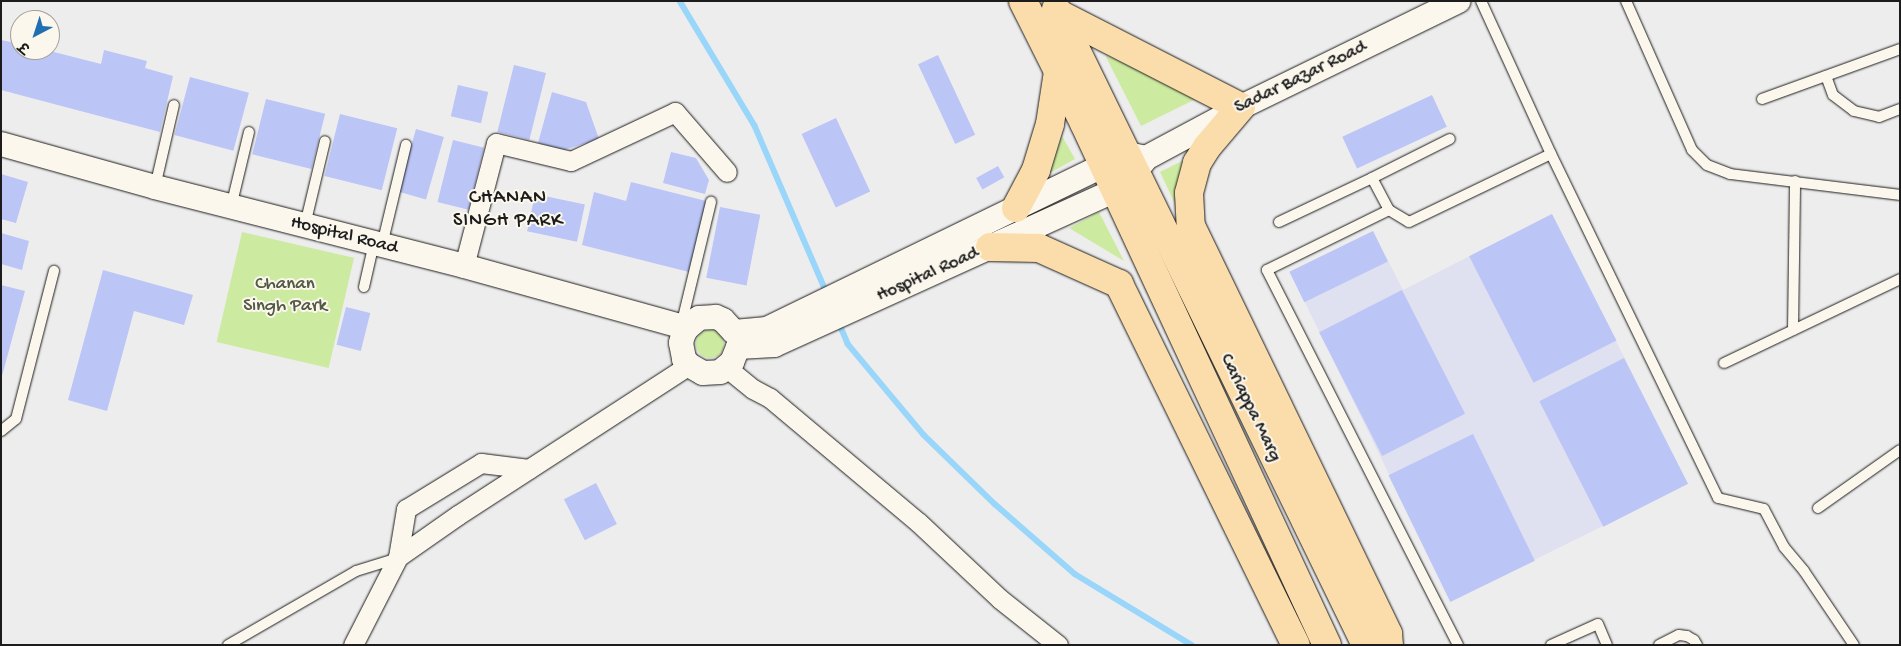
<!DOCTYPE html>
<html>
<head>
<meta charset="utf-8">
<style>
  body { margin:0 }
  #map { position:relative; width:1901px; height:646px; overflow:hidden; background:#eeedee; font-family:"Gochi Hand","Playpen Sans Deva",sans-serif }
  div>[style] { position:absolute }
  .built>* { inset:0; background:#dfe1f0 }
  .green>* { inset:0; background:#cdeaa1; transform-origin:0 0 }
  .round { border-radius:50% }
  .stream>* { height:5.5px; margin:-2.75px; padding:0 2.75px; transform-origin:2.75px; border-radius:2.75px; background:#99d6fa }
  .building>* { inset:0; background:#bbc5f6; transform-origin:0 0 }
  .roads { filter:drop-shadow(0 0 1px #1c1c1c) drop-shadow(0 0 1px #1c1c1c) }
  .service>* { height:10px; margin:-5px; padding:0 5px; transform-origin:5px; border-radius:5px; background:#fbf7ec }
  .minor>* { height:19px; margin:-9.5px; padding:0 9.5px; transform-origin:9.5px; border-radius:9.5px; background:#fbf7ec }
  .tertiary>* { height:24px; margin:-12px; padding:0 12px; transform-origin:12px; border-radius:12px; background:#fbf7ec }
  .primary>* { height:28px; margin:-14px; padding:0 14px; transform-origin:14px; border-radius:14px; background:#fbddab }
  span { translate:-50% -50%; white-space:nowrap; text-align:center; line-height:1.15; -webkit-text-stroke:4px #fbf7ec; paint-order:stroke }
  .street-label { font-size:19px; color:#1c1c1c }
  .park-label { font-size:19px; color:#515a44 }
  .neighbourhood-label { font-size:20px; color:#1c1c1c; letter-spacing:1px }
  .frame { position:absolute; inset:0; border:2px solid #1c1c1c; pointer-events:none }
  .north { position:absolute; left:10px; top:10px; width:50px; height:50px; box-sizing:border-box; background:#fbf7ec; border:1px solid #a29f99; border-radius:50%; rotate:220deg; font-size:14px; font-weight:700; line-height:20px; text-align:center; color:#1c1c1c }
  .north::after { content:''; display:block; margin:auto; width:18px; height:22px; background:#1f6fb2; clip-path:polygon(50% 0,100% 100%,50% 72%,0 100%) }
</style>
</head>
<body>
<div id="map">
  <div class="built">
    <div style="clip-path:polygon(1552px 214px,1688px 484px,1451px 601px,1290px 272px,1373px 231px,1403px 290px)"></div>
  </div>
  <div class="green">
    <div style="clip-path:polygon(1105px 55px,1202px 96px,1141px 126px)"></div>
    <div style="clip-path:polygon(1062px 136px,1075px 159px,1048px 174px)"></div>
    <div style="clip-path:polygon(1182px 161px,1175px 204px,1160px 172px)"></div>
    <div style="clip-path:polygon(1099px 212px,1124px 261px,1069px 228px)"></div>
    <div style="left:242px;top:232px;width:115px;height:113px;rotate:13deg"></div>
    <div class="round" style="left:696px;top:330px;width:28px;height:28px"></div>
  </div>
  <div class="stream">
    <div style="left:680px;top:1px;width:146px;rotate:59deg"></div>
    <div style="left:755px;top:126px;width:182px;rotate:66.7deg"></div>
    <div style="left:838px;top:320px;width:26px;rotate:67deg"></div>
    <div style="left:848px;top:344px;width:119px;rotate:50.1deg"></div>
    <div style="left:924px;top:435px;width:99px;rotate:44.2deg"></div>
    <div style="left:995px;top:504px;width:106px;rotate:41.2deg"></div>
    <div style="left:1075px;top:574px;width:137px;rotate:31.3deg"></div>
  </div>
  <div class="building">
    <div style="clip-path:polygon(1px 40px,20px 44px,20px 50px,46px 50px,101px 64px,104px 50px,147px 61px,145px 68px,173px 76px,160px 132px,1px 90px)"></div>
    <div style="left:938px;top:55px;width:88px;height:22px;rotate:65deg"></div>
    <div style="left:514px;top:65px;width:33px;height:69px;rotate:14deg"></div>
    <div style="left:190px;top:77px;width:61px;height:60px;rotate:15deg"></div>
    <div style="left:458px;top:85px;width:31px;height:32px;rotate:13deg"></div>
    <div style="clip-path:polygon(552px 92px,586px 102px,599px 139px,564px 150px,538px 143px)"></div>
    <div style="left:1432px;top:95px;width:35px;height:99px;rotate:65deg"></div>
    <div style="left:266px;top:99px;width:61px;height:57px;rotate:14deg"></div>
    <div style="left:340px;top:114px;width:59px;height:64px;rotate:14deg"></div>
    <div style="left:836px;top:118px;width:81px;height:38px;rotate:65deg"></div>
    <div style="left:416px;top:129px;width:29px;height:65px;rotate:16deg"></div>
    <div style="left:453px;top:140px;width:32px;height:64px;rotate:14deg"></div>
    <div style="clip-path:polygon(671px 152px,696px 158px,709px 180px,705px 194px,663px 183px)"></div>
    <div style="left:998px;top:166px;width:13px;height:25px;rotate:61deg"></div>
    <div style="clip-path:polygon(1px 174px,28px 182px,16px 223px,1px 219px)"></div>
    <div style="clip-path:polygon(631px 182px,706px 201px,689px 272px,582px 245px,594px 192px,626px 201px)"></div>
    <div style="left:535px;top:194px;width:51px;height:38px;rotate:12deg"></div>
    <div style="left:720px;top:207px;width:41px;height:72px;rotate:11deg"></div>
    <div style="left:1552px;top:214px;width:142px;height:93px;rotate:63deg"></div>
    <div style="left:1373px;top:231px;width:34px;height:93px;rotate:64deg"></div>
    <div style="clip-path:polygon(1px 233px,29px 241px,22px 270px,1px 264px)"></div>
    <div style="clip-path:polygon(103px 270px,193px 295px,184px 325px,134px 311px,107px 411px,68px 400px)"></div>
    <div style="clip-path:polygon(1px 285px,25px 291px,2px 376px,1px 376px)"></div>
    <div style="left:1402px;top:290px;width:139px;height:93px;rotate:63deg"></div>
    <div style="left:346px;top:307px;width:25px;height:39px;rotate:14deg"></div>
    <div style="left:1624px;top:358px;width:141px;height:95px;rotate:63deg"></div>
    <div style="left:1473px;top:434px;width:141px;height:94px;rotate:64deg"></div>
    <div style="left:596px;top:483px;width:46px;height:36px;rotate:63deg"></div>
  </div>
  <div class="roads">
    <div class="service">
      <div style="left:1481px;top:1px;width:168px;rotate:65.4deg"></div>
      <div style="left:1551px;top:154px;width:382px;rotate:64.1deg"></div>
      <div style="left:1718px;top:498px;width:47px;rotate:13.4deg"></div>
      <div style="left:1764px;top:509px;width:43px;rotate:62.2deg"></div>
      <div style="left:1784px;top:547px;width:31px;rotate:50deg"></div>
      <div style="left:1804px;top:571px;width:89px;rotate:56deg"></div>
      <div style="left:1626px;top:1px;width:163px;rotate:66.1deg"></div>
      <div style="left:1692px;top:150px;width:21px;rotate:45deg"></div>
      <div style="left:1707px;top:165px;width:25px;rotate:21deg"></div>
      <div style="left:1730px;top:174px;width:171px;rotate:7deg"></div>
      <div style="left:1826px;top:76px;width:20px;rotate:70deg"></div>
      <div style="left:1833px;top:95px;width:26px;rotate:37deg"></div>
      <div style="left:1854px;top:111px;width:26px;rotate:13deg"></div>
      <div style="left:1879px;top:117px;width:22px;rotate:-21deg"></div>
      <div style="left:1762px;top:99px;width:147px;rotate:-19.9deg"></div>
      <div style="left:155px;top:187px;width:84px;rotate:-77deg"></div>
      <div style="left:231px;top:207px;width:77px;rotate:-76.5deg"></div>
      <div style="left:1389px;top:210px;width:36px;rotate:-118deg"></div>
      <div style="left:1372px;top:178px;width:87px;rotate:-26.6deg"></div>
      <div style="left:1279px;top:222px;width:103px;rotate:-25.3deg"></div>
      <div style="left:305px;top:225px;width:86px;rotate:-76.6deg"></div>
      <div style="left:382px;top:245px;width:103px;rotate:-76.5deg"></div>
      <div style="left:364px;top:287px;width:45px;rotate:-77.2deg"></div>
      <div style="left:681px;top:326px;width:128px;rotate:-76.4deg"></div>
      <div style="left:1793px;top:330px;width:149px;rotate:-89.2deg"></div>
      <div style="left:1724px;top:363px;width:195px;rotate:-25.5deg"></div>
      <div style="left:1px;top:431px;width:19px;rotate:-39deg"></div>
      <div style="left:16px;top:419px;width:153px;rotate:-75.6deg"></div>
      <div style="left:1818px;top:508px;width:100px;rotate:-35.3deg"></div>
      <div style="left:228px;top:645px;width:148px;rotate:-30deg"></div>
      <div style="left:356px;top:571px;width:44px;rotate:-17.2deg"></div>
      <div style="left:1458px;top:645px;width:421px;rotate:-117deg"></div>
      <div style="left:1267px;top:270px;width:136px;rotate:-26.2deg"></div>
      <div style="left:1389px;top:210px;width:23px;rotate:31deg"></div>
      <div style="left:1409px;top:222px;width:157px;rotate:-25.6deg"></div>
      <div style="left:1551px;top:645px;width:51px;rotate:-24.1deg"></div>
      <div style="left:1598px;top:624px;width:23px;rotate:67deg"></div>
      <div style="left:1659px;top:645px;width:22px;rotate:-27deg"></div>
      <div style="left:1679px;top:635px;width:8px;rotate:7deg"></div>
      <div style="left:1687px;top:636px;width:8px;rotate:30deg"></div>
      <div style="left:1694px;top:640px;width:6px;rotate:59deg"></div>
    </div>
    <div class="minor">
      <div style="left:464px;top:266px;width:127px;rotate:-75.4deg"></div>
      <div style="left:496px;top:143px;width:77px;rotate:13.5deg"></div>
      <div style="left:571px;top:161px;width:115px;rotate:-25.2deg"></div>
      <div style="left:675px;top:112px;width:79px;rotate:49.1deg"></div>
      <div style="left:727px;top:368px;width:33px;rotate:39deg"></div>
      <div style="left:753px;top:389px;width:19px;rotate:28deg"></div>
      <div style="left:770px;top:398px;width:193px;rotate:40deg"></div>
      <div style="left:918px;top:522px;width:112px;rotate:43.2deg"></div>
      <div style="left:1000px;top:599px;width:74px;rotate:38.4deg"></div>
      <div style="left:398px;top:557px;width:49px;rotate:-80.5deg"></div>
      <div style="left:406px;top:509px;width:88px;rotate:-31.5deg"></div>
      <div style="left:481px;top:463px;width:48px;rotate:7.1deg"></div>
      <div style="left:353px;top:645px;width:99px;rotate:-62.9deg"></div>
      <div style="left:398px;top:557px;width:73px;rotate:-35deg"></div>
      <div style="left:458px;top:515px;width:275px;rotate:-33deg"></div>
    </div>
    <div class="tertiary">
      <div style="left:1px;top:144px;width:160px;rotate:15.6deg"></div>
      <div style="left:155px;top:187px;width:319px;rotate:14.3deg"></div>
      <div style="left:464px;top:266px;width:231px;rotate:15.5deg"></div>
      <div style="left:1146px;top:158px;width:19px;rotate:-168deg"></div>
      <div style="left:1127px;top:154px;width:400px;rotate:154.1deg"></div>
      <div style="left:767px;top:329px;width:33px;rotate:175deg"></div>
      <div style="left:734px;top:332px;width:16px;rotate:-133deg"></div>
      <div style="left:723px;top:320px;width:8px;rotate:-157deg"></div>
      <div style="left:716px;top:317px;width:17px;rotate:177deg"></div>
      <div style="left:699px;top:318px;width:16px;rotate:140deg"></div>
      <div style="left:687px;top:328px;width:8px;rotate:120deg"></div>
      <div style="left:683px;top:335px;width:8px;rotate:104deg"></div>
      <div style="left:681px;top:343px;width:16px;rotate:79deg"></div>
      <div style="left:684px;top:359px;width:8px;rotate:50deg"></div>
      <div style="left:689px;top:365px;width:16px;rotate:30deg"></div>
      <div style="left:703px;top:373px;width:17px;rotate:-3deg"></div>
      <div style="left:720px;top:372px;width:16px;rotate:-40deg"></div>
      <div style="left:732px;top:362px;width:16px;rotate:-68deg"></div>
      <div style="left:738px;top:347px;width:36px;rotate:-3deg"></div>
      <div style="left:774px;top:345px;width:375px;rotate:-24.4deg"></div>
      <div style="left:1115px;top:190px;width:28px;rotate:-42deg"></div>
      <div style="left:1136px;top:171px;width:16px;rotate:-52deg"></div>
      <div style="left:1146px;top:158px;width:108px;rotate:-28.2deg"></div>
      <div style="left:1241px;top:107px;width:242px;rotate:-26deg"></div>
    </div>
    <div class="primary">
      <div style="left:1023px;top:1px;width:136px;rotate:63.4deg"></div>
      <div style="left:1084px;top:123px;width:576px;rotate:65.04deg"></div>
      <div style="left:1056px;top:9px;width:708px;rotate:64.01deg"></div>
      <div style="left:1059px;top:14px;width:204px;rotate:27.1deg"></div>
      <div style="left:1241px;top:107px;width:52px;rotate:130.4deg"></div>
      <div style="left:1207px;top:147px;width:19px;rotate:122deg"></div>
      <div style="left:1197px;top:163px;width:31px;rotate:105deg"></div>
      <div style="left:1189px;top:193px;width:33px;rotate:87deg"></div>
      <div style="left:1191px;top:226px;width:453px;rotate:64.2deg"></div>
      <div style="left:1388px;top:634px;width:11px;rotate:85deg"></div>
      <div style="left:1016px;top:208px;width:43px;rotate:-62.2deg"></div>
      <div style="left:1036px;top:170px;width:48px;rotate:-73.1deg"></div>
      <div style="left:1050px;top:124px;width:53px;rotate:-81.3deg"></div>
      <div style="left:990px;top:247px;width:49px;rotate:1.2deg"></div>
      <div style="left:1039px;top:248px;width:88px;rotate:24.2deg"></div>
      <div style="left:1119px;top:284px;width:402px;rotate:63.9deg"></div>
    </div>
  </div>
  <div class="street-label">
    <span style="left:1301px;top:78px;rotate:-26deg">Sadar Bazar Road</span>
    <span style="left:344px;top:236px;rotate:14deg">Hospital Road</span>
    <span style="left:928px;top:275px;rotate:-24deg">Hospital Road</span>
    <span style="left:1250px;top:408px;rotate:64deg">Cariappa Marg</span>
  </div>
  <div class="park-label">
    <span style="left:285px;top:296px">Chanan<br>Singh Park</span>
  </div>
  <div class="neighbourhood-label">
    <span style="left:508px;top:210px">CHANAN<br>SINGH PARK</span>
  </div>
  <div class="frame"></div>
  <div class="north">उ</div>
</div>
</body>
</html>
